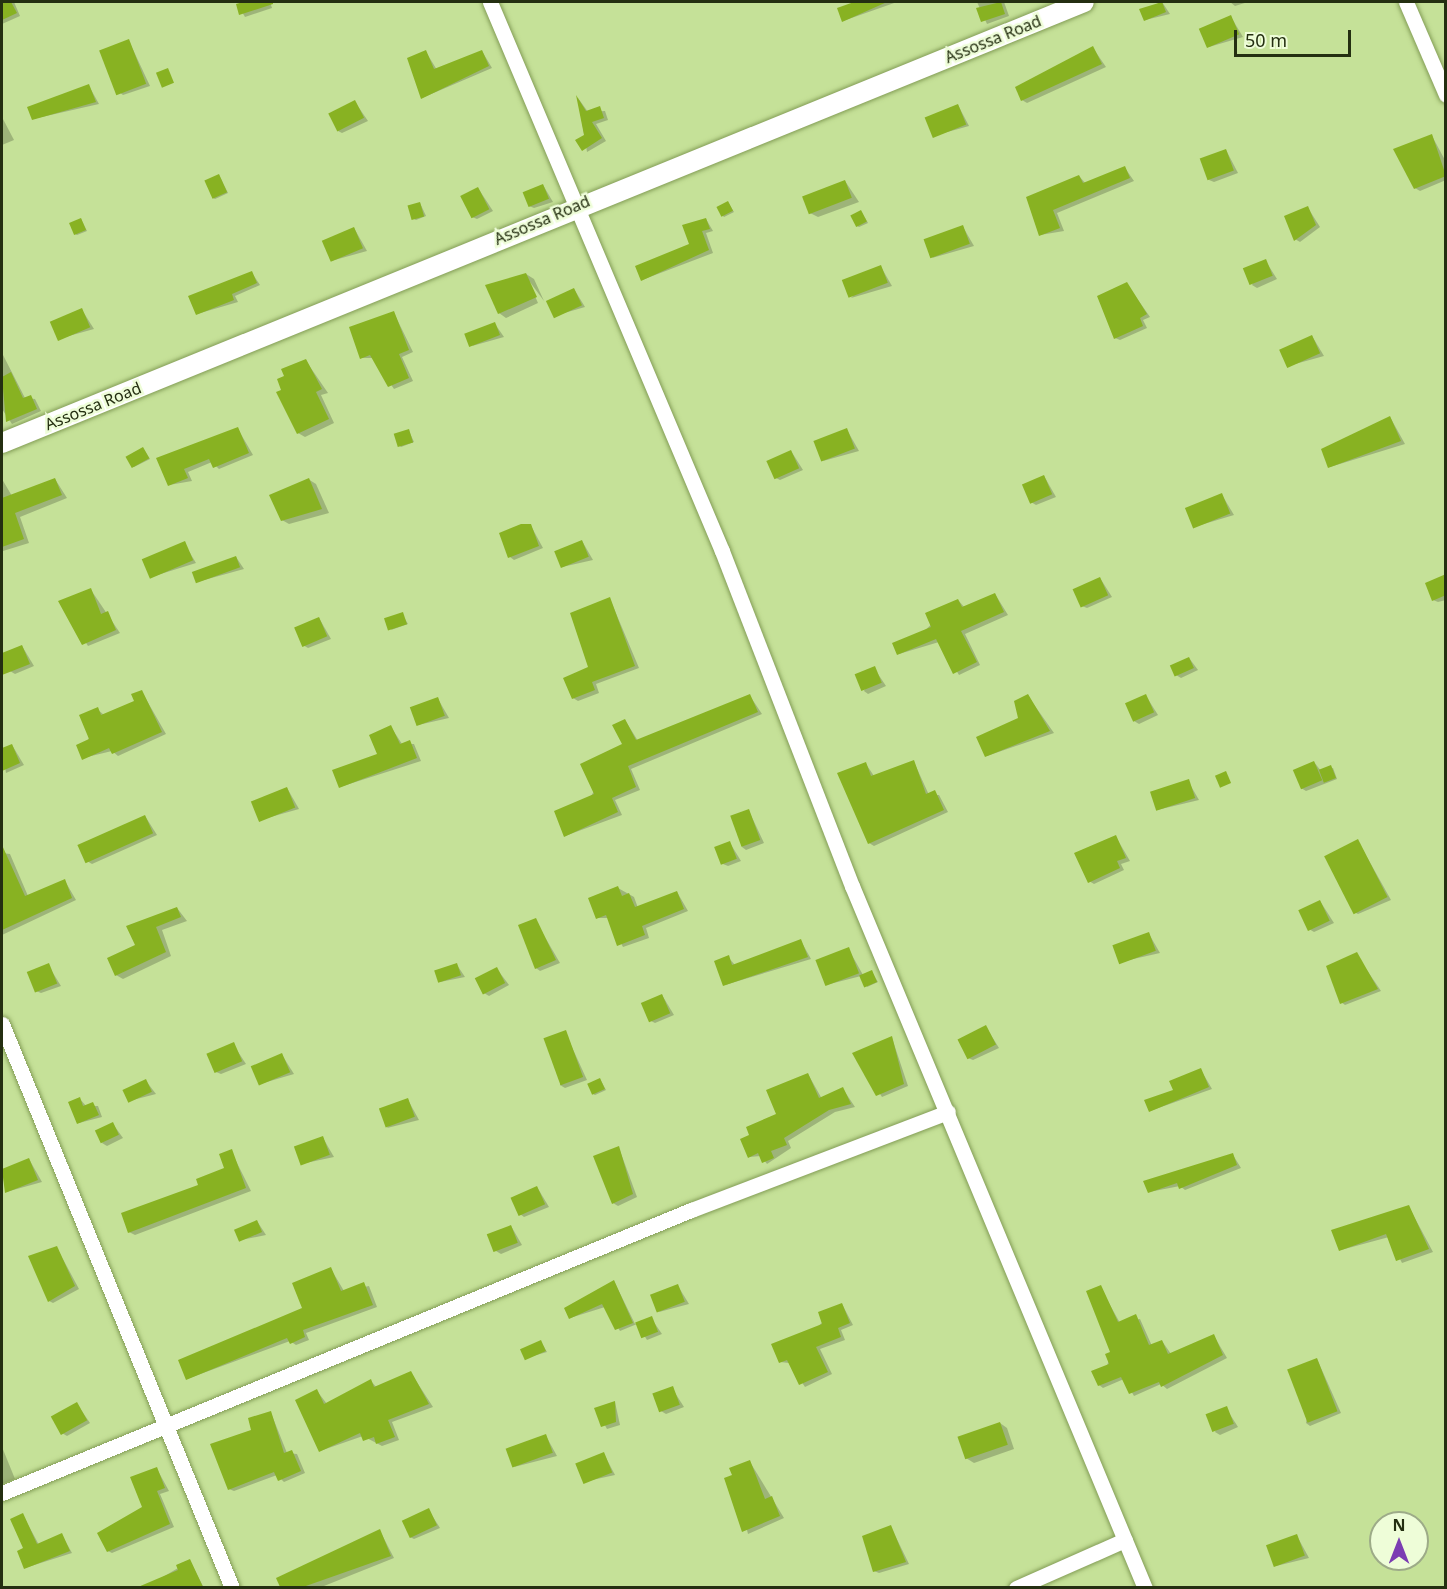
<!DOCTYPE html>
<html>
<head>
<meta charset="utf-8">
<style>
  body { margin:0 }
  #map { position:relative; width:1447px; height:1589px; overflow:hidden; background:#c5e198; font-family:"Noto Sans",sans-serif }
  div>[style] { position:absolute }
  .shadow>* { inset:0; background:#0003 }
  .building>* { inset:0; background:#88b222; transform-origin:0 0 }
  .roads { filter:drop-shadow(0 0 2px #839d56) drop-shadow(0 0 2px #839d56) }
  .minor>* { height:15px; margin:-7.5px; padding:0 7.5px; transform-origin:7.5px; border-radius:7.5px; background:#fff }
  .tertiary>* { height:20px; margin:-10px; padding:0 10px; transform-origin:10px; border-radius:10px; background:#fff }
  span { translate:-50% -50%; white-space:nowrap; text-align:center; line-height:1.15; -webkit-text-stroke:5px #eefdd8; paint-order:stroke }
  .street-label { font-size:16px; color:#242f11 }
  .frame { position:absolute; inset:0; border:3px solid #242f11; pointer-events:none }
  .north { position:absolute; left:1369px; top:1511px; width:60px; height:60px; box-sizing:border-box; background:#eefdd8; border:2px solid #9dab88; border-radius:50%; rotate:0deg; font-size:16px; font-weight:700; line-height:24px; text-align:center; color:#242f11 }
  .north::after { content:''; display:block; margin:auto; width:21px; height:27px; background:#7b3db2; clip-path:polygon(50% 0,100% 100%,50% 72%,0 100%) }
  .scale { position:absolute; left:1234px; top:30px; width:117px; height:27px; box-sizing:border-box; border:3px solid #242f11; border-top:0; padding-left:8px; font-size:18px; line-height:21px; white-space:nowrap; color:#242f11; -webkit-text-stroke:4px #eefdd8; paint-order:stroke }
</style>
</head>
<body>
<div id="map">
  <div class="shadow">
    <div style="clip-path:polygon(2px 2px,14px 2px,20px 16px,2px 24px)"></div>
    <div style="clip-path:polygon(248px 2px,270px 2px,272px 8px,245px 17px,238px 5px)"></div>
    <div style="clip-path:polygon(858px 2px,897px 2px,843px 21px,839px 9px)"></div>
    <div style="clip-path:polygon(977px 2px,1004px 2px,1009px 16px,987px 24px)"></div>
    <div style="clip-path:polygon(1162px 2px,1170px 14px,1145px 20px,1141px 10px)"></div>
    <div style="clip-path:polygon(1230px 2px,1248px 2px,1235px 6px)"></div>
    <div style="clip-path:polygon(1231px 17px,1243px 37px,1209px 47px)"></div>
    <div style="clip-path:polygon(129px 41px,150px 86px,123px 95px,119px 92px)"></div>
    <div style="clip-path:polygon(1093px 48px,1106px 67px,1027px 103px,1022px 100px)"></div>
    <div style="clip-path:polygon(482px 51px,492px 68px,422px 98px,426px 52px,437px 70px)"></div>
    <div style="clip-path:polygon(89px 86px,99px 104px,33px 119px)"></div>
    <div style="clip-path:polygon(578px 98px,588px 112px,605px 111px,608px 120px,596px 124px,606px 141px,587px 152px)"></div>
    <div style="clip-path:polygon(355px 102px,368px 121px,342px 133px,338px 131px)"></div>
    <div style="clip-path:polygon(958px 105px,969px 126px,933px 136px)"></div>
    <div style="clip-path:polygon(3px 119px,14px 140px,2px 145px,2px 119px)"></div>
    <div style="clip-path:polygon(1432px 136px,1446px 162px,1446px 180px,1420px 191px,1415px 188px)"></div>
    <div style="clip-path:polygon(1226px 150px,1238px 173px,1214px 182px,1209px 180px)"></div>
    <div style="clip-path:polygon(1125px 168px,1134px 181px,1057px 213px,1064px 231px,1040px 235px,1028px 198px,1079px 176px,1086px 184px)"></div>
    <div style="clip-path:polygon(219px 175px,228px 193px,215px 199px,213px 198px)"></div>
    <div style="clip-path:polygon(845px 181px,859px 202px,818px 217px,810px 213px)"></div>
    <div style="clip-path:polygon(543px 185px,553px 202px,534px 208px,529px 206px)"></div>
    <div style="clip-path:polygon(478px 188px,493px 211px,477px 219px,472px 217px)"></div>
    <div style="clip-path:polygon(728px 202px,734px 212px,724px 217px,723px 216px)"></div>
    <div style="clip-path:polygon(420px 203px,426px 216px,416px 220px,414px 219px)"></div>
    <div style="clip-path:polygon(1308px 208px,1320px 227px,1300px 242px,1295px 239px)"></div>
    <div style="clip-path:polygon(861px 211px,868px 223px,859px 227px,857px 226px)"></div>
    <div style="clip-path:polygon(81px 219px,87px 231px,77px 235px,75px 234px)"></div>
    <div style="clip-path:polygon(706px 219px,713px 231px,706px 233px,713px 253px,642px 280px,690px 245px)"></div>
    <div style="clip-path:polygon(963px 227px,974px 246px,932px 258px)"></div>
    <div style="clip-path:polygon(354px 228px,367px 251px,331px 261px)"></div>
    <div style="clip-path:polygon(1265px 260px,1277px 279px,1257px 288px,1252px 285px)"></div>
    <div style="clip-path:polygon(881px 267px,892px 286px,851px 298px)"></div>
    <div style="clip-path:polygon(252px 273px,260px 285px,235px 296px,238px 302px,197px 314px)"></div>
    <div style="clip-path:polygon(526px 274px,534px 279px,544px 301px,527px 278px,538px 303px,506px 318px,499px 313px)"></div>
    <div style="clip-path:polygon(1127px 284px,1150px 317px,1143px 320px,1147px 328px,1120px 340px,1115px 338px)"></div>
    <div style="clip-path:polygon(574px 289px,585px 307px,554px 316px)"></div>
    <div style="clip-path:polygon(82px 310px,94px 329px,58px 339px)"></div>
    <div style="clip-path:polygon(394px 313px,413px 352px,402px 357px,413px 381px,394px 389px,373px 358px,361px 358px)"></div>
    <div style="clip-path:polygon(495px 324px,504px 337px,472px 346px)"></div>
    <div style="clip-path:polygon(1312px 336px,1324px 356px,1288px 366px)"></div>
    <div style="clip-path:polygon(2px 353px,25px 398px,35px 399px,41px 411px,12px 424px,2px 409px)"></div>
    <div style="clip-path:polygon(306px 361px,328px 393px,321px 395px,334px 423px,305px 437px,298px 433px,283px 391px)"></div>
    <div style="clip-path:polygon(1390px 417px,1405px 444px,1330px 467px,1323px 450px)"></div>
    <div style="clip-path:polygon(238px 429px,253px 455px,219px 469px,212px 462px,188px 472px,192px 481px,169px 485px,158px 459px)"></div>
    <div style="clip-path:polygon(847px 430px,859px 451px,823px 461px)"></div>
    <div style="clip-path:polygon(409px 431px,414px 442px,401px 447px,400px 446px)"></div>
    <div style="clip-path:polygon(143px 448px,150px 459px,134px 467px,132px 466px)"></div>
    <div style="clip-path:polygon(791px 451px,803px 470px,780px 480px,776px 478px)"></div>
    <div style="clip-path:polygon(1044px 476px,1056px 497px,1036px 505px,1031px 502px)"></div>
    <div style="clip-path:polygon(2px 479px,12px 496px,55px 479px,67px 498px,20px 517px,29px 543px,3px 551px)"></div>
    <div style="clip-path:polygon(308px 479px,316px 484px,329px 513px,289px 524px,282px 520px)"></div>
    <div style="clip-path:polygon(1222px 495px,1234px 515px,1194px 527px)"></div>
    <div style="clip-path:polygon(531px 526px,543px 548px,514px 560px,510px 557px)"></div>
    <div style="clip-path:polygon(582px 541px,593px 560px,562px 567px)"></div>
    <div style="clip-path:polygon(184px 543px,196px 563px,151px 577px)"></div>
    <div style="clip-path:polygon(236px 557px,244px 569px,197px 582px)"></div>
    <div style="clip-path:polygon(1446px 576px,1446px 600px,1438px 602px,1433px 600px)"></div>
    <div style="clip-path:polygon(1100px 578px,1112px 597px,1087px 608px,1082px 606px)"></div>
    <div style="clip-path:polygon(91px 590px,120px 633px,88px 646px,60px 601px)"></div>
    <div style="clip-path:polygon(995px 594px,1008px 615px,965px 634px,980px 665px,959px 675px,939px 642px,899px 654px,958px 600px,965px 608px)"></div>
    <div style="clip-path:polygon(610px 599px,639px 668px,596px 684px,599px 693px,578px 701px,573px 698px,590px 668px)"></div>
    <div style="clip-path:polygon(402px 614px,408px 624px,391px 630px)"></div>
    <div style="clip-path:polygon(319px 618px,331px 639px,308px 648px,303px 645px)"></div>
    <div style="clip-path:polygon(22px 646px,34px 666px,15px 674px,10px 671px)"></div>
    <div style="clip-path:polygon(1189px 658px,1198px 670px,1181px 678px,1176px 675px)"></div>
    <div style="clip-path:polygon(874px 668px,886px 686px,868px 694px,864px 691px)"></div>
    <div style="clip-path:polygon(142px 692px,166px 734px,118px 756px,112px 751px,83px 758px,97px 709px,104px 715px,136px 702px)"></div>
    <div style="clip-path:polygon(750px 696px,762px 714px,631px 769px,640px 790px,615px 800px,622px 815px,565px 836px,624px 745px,625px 720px,638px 741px)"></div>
    <div style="clip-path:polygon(1028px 696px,1054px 733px,987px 756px,978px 738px,1020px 719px)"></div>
    <div style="clip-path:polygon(1146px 696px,1158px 715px,1139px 724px,1134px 721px)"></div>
    <div style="clip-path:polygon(438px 699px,449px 718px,418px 725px)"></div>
    <div style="clip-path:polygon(391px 727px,402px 744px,414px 744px,421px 761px,340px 787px,334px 771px,379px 754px)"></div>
    <div style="clip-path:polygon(12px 745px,24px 765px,6px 773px,2px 749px)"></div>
    <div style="clip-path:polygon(914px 762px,929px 795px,939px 795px,948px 812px,874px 846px,869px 843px,866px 764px,874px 776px)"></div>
    <div style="clip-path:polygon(1314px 762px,1321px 771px,1333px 768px,1337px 779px,1306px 791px,1301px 788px)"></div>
    <div style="clip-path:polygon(1188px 781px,1199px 800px,1157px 810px)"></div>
    <div style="clip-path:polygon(287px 788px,299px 809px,260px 820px)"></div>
    <div style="clip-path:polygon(749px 811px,764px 843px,746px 850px,742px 847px)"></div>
    <div style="clip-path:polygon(145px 816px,157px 835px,92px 864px,87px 861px)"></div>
    <div style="clip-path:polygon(1116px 837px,1130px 861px,1121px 864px,1124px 870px,1094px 884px,1089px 881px)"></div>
    <div style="clip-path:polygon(1358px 841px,1391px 900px,1358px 914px,1354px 912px)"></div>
    <div style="clip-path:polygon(730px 843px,741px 861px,728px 866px,723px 864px)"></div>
    <div style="clip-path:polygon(2px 853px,10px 854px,28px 896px,65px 881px,76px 900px,2px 935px)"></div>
    <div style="clip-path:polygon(618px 888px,634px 897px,638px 908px,677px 892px,688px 911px,646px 928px,649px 938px,623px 947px,608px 918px,598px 918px)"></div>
    <div style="clip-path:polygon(1320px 901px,1334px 923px,1314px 932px,1309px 929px)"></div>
    <div style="clip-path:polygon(177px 908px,187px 921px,162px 930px,171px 956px,123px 979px,116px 975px,109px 958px,137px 946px,128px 927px)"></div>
    <div style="clip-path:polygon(535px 920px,560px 963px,540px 971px,536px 968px)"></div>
    <div style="clip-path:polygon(1149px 934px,1160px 953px,1120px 962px)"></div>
    <div style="clip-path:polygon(801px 941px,811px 959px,725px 985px,728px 957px,735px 965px)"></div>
    <div style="clip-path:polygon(848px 948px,863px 975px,872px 972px,878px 982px,867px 987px,861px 976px,826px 985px)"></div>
    <div style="clip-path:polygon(1356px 954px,1381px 991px,1345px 1005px,1341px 1002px)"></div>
    <div style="clip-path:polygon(48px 965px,61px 986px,41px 993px,36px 991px)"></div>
    <div style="clip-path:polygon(457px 965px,465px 977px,440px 982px)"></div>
    <div style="clip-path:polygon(497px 969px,509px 985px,489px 996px,484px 993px)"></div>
    <div style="clip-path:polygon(662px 995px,674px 1015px,655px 1023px,651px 1021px)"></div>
    <div style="clip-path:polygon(986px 1027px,999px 1048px,973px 1060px,968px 1058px)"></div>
    <div style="clip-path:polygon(565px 1032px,587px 1080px,565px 1088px,560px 1085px)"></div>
    <div style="clip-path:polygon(892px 1038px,908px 1086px,882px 1097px,854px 1054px)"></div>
    <div style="clip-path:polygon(233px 1044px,246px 1064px,221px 1074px,216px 1072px)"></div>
    <div style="clip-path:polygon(282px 1055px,294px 1074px,260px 1084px)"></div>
    <div style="clip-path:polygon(1201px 1070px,1212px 1089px,1150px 1111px,1175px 1091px)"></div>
    <div style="clip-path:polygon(808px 1074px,822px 1099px,843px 1089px,855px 1107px,835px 1112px,788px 1141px,791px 1148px,767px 1164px,761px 1156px,749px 1157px,751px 1136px,778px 1115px)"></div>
    <div style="clip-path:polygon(600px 1079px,606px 1090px,595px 1095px,593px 1094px)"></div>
    <div style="clip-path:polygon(146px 1081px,156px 1094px,129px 1101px)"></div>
    <div style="clip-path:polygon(80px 1099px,86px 1106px,98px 1106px,102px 1117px,79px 1123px)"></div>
    <div style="clip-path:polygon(408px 1100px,419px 1120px,387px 1128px)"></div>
    <div style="clip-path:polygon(113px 1124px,123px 1138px,107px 1146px,102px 1143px)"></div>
    <div style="clip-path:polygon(323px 1138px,334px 1157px,301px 1164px)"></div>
    <div style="clip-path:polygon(619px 1148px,637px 1197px,618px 1206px,613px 1203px)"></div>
    <div style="clip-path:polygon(231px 1151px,251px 1191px,135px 1235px,129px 1232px,226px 1169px)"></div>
    <div style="clip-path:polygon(1233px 1155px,1241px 1168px,1185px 1190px,1180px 1186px,1149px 1192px)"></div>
    <div style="clip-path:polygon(29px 1159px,42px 1182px,6px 1192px,2px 1171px)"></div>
    <div style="clip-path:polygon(537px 1187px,549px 1207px,524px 1217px,520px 1214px)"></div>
    <div style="clip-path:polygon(1409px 1207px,1433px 1252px,1402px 1263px,1389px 1237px,1341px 1250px)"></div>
    <div style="clip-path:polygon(257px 1221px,266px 1235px,241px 1240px)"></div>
    <div style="clip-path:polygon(511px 1226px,522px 1245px,501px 1254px,496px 1251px)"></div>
    <div style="clip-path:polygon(57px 1248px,79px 1289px,53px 1303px,49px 1301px)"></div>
    <div style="clip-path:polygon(331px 1269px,344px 1291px,369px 1286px,377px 1307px,306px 1333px,309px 1340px,296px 1345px,290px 1341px,187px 1379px,304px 1309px)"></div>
    <div style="clip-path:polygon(614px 1281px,635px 1324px,651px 1318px,662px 1334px,647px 1340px,637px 1324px,620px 1331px,605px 1307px,570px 1318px)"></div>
    <div style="clip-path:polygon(678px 1286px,689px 1304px,659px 1312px)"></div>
    <div style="clip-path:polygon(1100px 1287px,1120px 1323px,1140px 1319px,1152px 1346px,1162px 1341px,1171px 1354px,1214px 1336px,1227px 1358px,1167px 1389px,1161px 1384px,1134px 1396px,1124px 1379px,1103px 1388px,1099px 1385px,1112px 1353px)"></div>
    <div style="clip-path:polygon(842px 1304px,853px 1325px,841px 1330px,845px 1340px,820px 1349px,832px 1374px,805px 1387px,789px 1363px,780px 1362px)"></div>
    <div style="clip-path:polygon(541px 1342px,547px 1352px,526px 1358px)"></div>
    <div style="clip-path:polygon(1317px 1359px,1341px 1413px,1310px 1426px,1306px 1423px)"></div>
    <div style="clip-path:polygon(411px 1373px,433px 1407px,392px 1422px,399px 1440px,382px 1446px,363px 1436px,320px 1451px,317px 1391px,327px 1404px,371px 1381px,377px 1388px)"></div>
    <div style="clip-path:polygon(672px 1388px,684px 1407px,666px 1414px,661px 1411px)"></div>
    <div style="clip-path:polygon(615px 1402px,620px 1425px,607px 1429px,596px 1409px)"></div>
    <div style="clip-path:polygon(77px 1404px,90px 1423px,67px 1436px,62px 1433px)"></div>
    <div style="clip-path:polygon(1226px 1408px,1238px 1427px,1220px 1435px,1215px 1432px)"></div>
    <div style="clip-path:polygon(271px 1413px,287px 1453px,297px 1454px,305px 1473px,284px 1482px,277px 1475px,234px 1491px,229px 1489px,253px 1431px)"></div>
    <div style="clip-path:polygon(1000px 1423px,1007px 1428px,1014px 1449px,974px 1463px,966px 1458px)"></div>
    <div style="clip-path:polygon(546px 1436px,557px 1456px,514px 1467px)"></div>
    <div style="clip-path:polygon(2px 1447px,15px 1479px,2px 1484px)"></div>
    <div style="clip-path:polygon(604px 1454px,615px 1475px,583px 1482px)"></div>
    <div style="clip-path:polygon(750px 1462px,784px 1518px,748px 1534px,734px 1476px)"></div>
    <div style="clip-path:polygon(157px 1469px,169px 1491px,160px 1494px,174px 1527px,112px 1553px,108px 1551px,143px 1508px)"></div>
    <div style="clip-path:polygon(428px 1509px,440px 1528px,414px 1539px,410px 1537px)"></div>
    <div style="clip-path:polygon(23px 1515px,39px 1545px,62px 1535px,72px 1553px,25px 1568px)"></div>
    <div style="clip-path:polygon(891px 1527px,909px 1564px,879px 1573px,874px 1571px)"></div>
    <div style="clip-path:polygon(380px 1531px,394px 1558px,319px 1588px,281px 1588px,278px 1579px)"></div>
    <div style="clip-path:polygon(1297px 1536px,1309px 1558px,1276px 1566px)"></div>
    <div style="clip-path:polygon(190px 1561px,204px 1588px,159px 1588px,156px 1581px)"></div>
  </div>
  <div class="building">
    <div style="clip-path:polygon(2px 2px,11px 2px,17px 13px,2px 20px)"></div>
    <div style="clip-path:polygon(243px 2px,273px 2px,273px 4px,239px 15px,236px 4px)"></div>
    <div style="clip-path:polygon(854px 2px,887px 2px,842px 22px,837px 8px)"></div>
    <div style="clip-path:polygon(1001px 2px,1005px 14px,981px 22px,976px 8px)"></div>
    <div style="clip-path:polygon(1162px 2px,1166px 12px,1144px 21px,1139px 9px)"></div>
    <div style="left:1231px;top:15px;width:21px;height:35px;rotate:67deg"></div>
    <div style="left:129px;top:39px;width:48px;height:32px;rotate:69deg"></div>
    <div style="clip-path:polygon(1093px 46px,1102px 64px,1021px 101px,1015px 87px)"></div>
    <div style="clip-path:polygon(426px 50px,434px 69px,482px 50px,489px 66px,421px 99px,407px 58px)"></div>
    <div style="left:168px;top:68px;width:16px;height:13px;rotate:68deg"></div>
    <div style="clip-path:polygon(89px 84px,96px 102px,32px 120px,27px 107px)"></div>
    <div style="clip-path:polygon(576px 95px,586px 111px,600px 106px,604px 118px,592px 122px,602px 138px,582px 151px,575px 140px,584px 135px)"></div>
    <div style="left:355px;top:100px;width:20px;height:30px;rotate:63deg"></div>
    <div style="left:958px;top:104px;width:22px;height:36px;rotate:68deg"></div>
    <div style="clip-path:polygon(1432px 134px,1446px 176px,1414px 189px,1393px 149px)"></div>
    <div style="left:1226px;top:149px;width:23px;height:28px;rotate:70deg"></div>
    <div style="clip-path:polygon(1125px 166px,1130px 178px,1053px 210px,1060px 228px,1039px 236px,1026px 197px,1079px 175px,1083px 183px)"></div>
    <div style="left:219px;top:174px;width:20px;height:16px;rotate:66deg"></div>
    <div style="left:845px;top:180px;width:19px;height:46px;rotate:69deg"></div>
    <div style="left:543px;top:184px;width:16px;height:22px;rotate:68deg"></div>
    <div style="left:478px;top:187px;width:25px;height:20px;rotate:63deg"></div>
    <div style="left:728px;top:201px;width:11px;height:13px;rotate:63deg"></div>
    <div style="left:420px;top:202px;width:15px;height:13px;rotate:74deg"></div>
    <div style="clip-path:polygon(1308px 206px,1316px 225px,1294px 241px,1284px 216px)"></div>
    <div style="left:861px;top:210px;width:13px;height:12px;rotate:63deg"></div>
    <div style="left:81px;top:218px;width:13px;height:13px;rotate:67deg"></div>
    <div style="clip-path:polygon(706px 218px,710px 229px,702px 231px,709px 250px,641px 281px,635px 266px,689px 244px,682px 225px)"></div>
    <div style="left:963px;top:225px;width:20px;height:42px;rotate:70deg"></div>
    <div style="left:354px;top:227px;width:23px;height:35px;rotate:67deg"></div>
    <div style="left:1266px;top:259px;width:18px;height:25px;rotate:68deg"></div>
    <div style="left:881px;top:265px;width:19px;height:42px;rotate:69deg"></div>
    <div style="clip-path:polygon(252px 271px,257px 283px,232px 294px,234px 300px,196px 315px,188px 296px)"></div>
    <div style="clip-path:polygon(526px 273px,537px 297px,498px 314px,485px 285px)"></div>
    <div style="clip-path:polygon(1127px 282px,1147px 314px,1140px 318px,1143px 326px,1114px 339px,1097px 296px)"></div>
    <div style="left:574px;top:288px;width:19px;height:31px;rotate:65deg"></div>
    <div style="left:82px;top:308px;width:21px;height:35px;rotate:67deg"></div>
    <div style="clip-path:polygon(394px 311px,409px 350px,399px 354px,409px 378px,388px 387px,370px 355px,360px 359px,349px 327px)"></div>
    <div style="left:495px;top:322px;width:14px;height:33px;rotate:69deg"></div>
    <div style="left:1312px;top:335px;width:20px;height:36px;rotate:66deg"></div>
    <div style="clip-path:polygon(306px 359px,322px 389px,316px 392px,329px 419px,297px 434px,276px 392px,281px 390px,277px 379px,284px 376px,281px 369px)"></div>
    <div style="clip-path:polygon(11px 372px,23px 398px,31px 395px,37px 409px,6px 422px,2px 377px)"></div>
    <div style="clip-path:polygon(1390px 416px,1401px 441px,1328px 468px,1321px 449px)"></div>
    <div style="clip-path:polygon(238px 427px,249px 453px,213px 468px,209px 459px,184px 469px,188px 478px,168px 486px,156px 458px)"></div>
    <div style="left:847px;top:428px;width:22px;height:36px;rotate:69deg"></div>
    <div style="left:409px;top:429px;width:14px;height:16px;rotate:73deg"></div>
    <div style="left:143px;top:447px;width:13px;height:20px;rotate:61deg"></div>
    <div style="left:791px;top:450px;width:20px;height:27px;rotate:66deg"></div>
    <div style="left:1044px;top:475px;width:21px;height:24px;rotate:67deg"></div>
    <div style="clip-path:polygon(55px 478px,62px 495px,15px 513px,24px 539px,2px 547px,2px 498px)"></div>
    <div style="clip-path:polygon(309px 478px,322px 509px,281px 521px,269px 495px)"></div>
    <div style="left:1222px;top:493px;width:22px;height:40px;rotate:68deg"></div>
    <div style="clip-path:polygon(521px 524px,531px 524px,539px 546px,508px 558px,499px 533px)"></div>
    <div style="left:582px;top:540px;width:18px;height:30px;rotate:68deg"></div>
    <div style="left:185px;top:541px;width:21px;height:47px;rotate:67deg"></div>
    <div style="left:236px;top:556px;width:12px;height:47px;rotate:70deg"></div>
    <div style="clip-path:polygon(1446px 574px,1446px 595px,1432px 601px,1425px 583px)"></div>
    <div style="left:1100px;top:577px;width:20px;height:30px;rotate:66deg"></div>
    <div style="clip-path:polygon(91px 588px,101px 614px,108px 611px,116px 630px,82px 645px,58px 601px)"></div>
    <div style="clip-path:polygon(995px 593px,1004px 612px,961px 631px,977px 662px,953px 674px,936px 639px,897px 655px,892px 643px,931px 627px,925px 613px,958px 599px,962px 607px)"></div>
    <div style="clip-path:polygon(610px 597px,635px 666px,592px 682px,595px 690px,572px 699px,563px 678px,588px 667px,570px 613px)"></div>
    <div style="left:403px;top:612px;width:13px;height:20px;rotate:72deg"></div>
    <div style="left:319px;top:617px;width:21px;height:27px;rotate:67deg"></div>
    <div style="clip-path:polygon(22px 645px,30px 664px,2px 675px,2px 653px)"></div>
    <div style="left:1189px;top:657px;width:12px;height:21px;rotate:66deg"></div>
    <div style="left:875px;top:666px;width:18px;height:22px;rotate:68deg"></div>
    <div style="clip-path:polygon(142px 690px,162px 732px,112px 754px,109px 748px,82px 760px,76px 745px,89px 739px,79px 715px,98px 707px,101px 715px,134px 701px,131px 694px)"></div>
    <div style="clip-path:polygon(750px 694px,758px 712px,628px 766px,636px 787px,612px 798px,618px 812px,564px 837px,554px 811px,594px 794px,580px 764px,622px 744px,612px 725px,625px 719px,636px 740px)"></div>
    <div style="clip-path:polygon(1028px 694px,1050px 731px,985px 757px,976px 737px,1018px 718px,1014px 701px)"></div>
    <div style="left:1146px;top:694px;width:20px;height:23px;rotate:66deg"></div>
    <div style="left:438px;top:697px;width:20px;height:30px;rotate:70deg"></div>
    <div style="clip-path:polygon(391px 725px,400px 744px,410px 740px,417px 758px,339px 788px,332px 770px,377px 754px,369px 735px)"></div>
    <div style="clip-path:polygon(12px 744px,20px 763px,2px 771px,2px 748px)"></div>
    <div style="clip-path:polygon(914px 760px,926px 794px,935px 790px,944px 810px,868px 844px,837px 773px,866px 762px,871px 776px)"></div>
    <div style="left:1314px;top:761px;width:21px;height:23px;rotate:67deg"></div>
    <div style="left:1331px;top:765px;width:14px;height:13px;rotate:69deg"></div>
    <div style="left:1226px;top:771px;width:13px;height:12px;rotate:67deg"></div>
    <div style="left:1189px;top:779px;width:20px;height:41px;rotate:72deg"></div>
    <div style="left:287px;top:787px;width:22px;height:39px;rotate:68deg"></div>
    <div style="left:749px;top:809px;width:33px;height:20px;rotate:70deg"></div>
    <div style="left:145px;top:815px;width:20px;height:74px;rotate:66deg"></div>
    <div style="clip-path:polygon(1116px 835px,1126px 858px,1117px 861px,1120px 868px,1088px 883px,1074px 853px)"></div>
    <div style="left:1358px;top:839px;width:65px;height:38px;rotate:63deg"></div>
    <div style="left:730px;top:841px;width:19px;height:17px;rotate:69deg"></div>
    <div style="clip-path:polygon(2px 845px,25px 896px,65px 879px,72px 898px,2px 930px)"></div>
    <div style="clip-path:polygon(618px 886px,622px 896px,629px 893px,635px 907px,677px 891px,684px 909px,642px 926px,645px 935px,617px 946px,606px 915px,596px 919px,588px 898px)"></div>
    <div style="left:1320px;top:900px;width:23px;height:24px;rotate:65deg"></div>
    <div style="clip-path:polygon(177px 907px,181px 917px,156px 927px,166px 952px,115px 976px,107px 958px,135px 945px,126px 926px)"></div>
    <div style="clip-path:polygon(536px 918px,556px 960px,535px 969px,518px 925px)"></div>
    <div style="left:1149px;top:932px;width:20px;height:39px;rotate:70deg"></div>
    <div style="clip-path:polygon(801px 939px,808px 957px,723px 986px,714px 961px,729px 955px,732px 965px)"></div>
    <div style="left:849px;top:947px;width:28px;height:36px;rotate:69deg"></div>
    <div style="clip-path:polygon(1357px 952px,1378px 989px,1340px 1004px,1326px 966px)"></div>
    <div style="left:49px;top:963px;width:22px;height:24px;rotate:68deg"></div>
    <div style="left:457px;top:963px;width:13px;height:24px;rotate:72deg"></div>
    <div style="left:497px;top:967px;width:18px;height:25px;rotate:63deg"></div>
    <div style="left:872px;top:970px;width:13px;height:14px;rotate:67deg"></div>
    <div style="left:662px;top:994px;width:21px;height:23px;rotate:67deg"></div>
    <div style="left:986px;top:1025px;width:22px;height:32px;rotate:63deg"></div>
    <div style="left:566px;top:1030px;width:50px;height:24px;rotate:70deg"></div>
    <div style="clip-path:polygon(892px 1036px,904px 1084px,876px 1096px,852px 1053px)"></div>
    <div style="left:234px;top:1042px;width:21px;height:30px;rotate:67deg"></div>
    <div style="left:282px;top:1053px;width:21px;height:34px;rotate:67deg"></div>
    <div style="clip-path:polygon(1201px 1068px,1209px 1087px,1149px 1112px,1144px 1100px,1173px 1090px,1169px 1081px)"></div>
    <div style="clip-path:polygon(808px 1073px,819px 1098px,843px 1087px,851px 1104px,829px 1110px,784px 1138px,787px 1145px,771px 1151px,774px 1158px,762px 1163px,758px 1153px,748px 1158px,740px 1139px,749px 1135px,746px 1127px,776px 1114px,766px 1090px)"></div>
    <div style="left:600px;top:1078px;width:12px;height:14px;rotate:66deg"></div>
    <div style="left:146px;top:1079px;width:14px;height:26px;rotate:65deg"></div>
    <div style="clip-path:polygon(80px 1097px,83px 1106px,93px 1102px,99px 1115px,77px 1124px,68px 1102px)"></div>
    <div style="left:408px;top:1098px;width:20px;height:31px;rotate:70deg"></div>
    <div style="left:113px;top:1122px;width:14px;height:20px;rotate:65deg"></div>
    <div style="left:323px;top:1136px;width:20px;height:31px;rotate:70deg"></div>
    <div style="clip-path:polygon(619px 1146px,633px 1194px,612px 1204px,593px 1156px)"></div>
    <div style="clip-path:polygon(232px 1149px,246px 1188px,128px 1233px,121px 1213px,198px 1185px,196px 1179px,224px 1168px,219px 1154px)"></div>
    <div style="clip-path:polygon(1233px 1153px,1237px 1165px,1179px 1189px,1177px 1183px,1148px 1193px,1143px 1181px)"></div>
    <div style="clip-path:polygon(29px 1158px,38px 1180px,5px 1193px,2px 1169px)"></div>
    <div style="left:537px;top:1186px;width:20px;height:29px;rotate:66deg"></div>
    <div style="clip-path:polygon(1409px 1205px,1429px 1249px,1396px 1261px,1386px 1234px,1339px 1251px,1331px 1230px)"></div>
    <div style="left:257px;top:1220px;width:13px;height:25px;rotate:67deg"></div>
    <div style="left:511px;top:1225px;width:19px;height:26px;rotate:69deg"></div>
    <div style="clip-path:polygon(57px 1246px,75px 1286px,48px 1302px,28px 1256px)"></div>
    <div style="clip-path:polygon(331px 1267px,341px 1291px,364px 1282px,373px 1305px,303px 1330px,305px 1337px,290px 1344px,287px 1338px,186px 1380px,178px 1360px,302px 1308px,292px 1283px)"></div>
    <div style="clip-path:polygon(614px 1280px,633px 1323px,615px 1330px,602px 1304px,569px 1319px,564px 1308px)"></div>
    <div style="left:678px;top:1284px;width:19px;height:30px;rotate:69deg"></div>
    <div style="clip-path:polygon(1101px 1285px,1118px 1322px,1136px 1314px,1149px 1345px,1162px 1340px,1168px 1354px,1214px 1334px,1223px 1355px,1161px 1387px,1159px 1382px,1129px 1394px,1121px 1377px,1098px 1386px,1091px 1371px,1109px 1364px,1105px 1354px,1110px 1352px,1086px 1291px)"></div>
    <div style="clip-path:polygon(842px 1303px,850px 1323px,838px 1328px,841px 1337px,816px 1347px,828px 1372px,799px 1385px,787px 1360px,779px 1363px,771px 1344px,822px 1324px,818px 1312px)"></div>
    <div style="left:652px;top:1316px;width:17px;height:18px;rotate:69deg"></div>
    <div style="left:541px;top:1340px;width:12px;height:23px;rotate:66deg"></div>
    <div style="left:1317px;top:1358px;width:57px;height:32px;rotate:69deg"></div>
    <div style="clip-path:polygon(411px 1371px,429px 1404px,388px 1420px,395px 1437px,376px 1444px,374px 1437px,363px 1441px,360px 1433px,319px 1452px,295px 1400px,317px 1389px,324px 1404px,371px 1379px,374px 1387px)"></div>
    <div style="left:673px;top:1386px;width:20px;height:22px;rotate:70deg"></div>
    <div style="clip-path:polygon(615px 1401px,616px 1422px,601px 1427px,594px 1408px)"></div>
    <div style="left:77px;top:1402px;width:21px;height:30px;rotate:61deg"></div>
    <div style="left:1227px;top:1406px;width:19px;height:23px;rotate:69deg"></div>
    <div style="clip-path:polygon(271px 1411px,284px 1453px,292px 1450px,301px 1471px,278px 1481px,274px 1472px,228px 1490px,210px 1444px,251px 1430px,248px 1418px)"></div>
    <div style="left:1000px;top:1422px;width:24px;height:45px;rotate:71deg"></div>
    <div style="left:546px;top:1434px;width:20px;height:43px;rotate:70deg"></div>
    <div style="left:604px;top:1452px;width:22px;height:31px;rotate:68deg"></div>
    <div style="clip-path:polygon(750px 1460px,765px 1499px,772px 1496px,780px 1516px,742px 1532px,724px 1478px,732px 1475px,729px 1468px)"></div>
    <div style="clip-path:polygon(157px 1467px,165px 1488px,157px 1491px,170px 1524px,107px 1552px,97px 1533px,142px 1507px,130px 1477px)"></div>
    <div style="left:429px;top:1508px;width:19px;height:30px;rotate:65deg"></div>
    <div style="clip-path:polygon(23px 1513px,37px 1544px,62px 1533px,70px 1551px,24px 1569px,17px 1551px,23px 1548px,10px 1519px)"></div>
    <div style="clip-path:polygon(891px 1525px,906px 1562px,873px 1572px,862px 1536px)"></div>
    <div style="clip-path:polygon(380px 1529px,391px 1556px,303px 1587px,280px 1587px,276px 1578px)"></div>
    <div style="left:1297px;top:1534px;width:23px;height:33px;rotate:70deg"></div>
    <div style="clip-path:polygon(190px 1559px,203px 1587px,138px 1587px,178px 1570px,176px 1565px)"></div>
  </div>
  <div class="roads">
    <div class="minor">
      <div style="left:490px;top:2px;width:596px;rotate:67.09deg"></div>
      <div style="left:722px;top:551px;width:359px;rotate:68.8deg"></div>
      <div style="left:852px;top:886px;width:761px;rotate:67.35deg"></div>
      <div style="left:1406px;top:2px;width:101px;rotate:66.7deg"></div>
      <div style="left:2px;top:1024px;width:609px;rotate:67.81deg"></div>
      <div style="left:2px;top:1493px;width:745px;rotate:-22.33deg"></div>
      <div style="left:691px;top:1210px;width:275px;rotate:-20.9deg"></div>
      <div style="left:1016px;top:1588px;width:119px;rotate:-23.8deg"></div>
    </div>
    <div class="tertiary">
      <div style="left:2px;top:443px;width:1168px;rotate:-22.17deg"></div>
    </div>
  </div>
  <div class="street-label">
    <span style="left:993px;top:39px;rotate:-22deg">Assossa Road</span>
    <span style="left:542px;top:220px;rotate:-23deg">Assossa Road</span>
    <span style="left:93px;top:406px;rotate:-22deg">Assossa Road</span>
  </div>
  <div class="frame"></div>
  <div class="north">N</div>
  <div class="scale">50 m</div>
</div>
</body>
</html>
